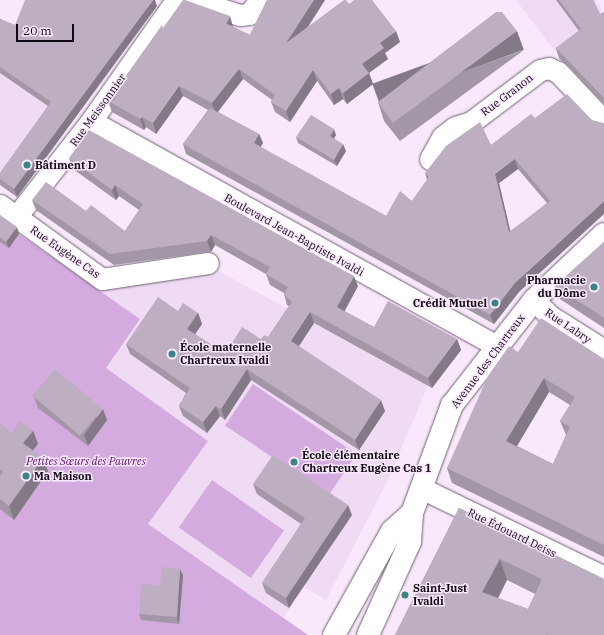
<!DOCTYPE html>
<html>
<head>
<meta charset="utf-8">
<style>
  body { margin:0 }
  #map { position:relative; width:604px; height:635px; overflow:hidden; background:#f9e8fc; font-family:"IBM Plex Serif",serif }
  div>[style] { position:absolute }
  .built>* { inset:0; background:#f0dbf5 }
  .green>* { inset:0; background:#d4abde; transform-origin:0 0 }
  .roads { filter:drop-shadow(0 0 1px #6d5f70) drop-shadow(0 0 1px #6d5f70) }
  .street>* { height:21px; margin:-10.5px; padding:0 10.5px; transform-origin:10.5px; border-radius:10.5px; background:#fff }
  .secondary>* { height:22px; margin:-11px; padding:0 11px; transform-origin:11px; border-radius:11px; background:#fff }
  .wall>* { inset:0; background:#a396a6 }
  .shaded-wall>* { inset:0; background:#847a87; transform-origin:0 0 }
  .building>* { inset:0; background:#bdaec1; transform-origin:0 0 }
  .dots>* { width:11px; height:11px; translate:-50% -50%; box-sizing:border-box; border:2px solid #f9e8fc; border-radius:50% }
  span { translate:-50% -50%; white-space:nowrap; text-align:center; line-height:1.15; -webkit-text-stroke:3px #f9e8fc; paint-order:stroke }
  .street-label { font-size:11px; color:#100b12 }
  .poi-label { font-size:11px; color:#100b12; font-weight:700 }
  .left { translate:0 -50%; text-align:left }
  .right { translate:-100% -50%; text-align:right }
  .park-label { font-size:11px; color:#590d68; font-style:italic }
  .scale { position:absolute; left:16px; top:24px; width:58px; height:18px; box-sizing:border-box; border:2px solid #100b12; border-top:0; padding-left:5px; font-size:12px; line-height:14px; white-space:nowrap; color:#100b12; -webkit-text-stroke:3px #f9e8fc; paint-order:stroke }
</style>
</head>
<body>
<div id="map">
  <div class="built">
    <div style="clip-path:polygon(516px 0,595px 0,601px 7px,604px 105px,560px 58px)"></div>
    <div style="clip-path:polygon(0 66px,75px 116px,17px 197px,0 185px)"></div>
    <div style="clip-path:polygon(219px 271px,428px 386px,387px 482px,326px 600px,303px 587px,284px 618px,148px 524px,208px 441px,106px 368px,140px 319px,97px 288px)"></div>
  </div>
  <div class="green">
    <div style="clip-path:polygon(6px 225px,140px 319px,106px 368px,208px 441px,148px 524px,308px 635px,0 635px,0 233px)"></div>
    <div style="left:253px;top:384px;width:125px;height:50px;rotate:34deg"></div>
    <div style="left:212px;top:480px;width:88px;height:58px;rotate:35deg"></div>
  </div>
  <div class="roads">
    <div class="street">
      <div style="left:193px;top:0;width:49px;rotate:17.7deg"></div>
      <div style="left:240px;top:15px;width:9px;rotate:-6deg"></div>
      <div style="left:249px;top:14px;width:18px;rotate:-52deg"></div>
      <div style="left:91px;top:121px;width:466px;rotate:29deg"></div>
      <div style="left:430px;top:159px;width:25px;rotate:-61deg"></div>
      <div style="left:442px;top:137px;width:16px;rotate:-38deg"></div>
      <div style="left:455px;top:127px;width:17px;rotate:-17deg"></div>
      <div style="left:471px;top:122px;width:86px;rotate:-37deg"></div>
      <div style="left:540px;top:70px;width:9px;rotate:-13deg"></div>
      <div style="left:549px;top:68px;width:10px;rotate:24deg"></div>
      <div style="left:558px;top:72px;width:67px;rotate:46.8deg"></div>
      <div style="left:0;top:205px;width:126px;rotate:36deg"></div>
      <div style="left:102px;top:279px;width:107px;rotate:-8.6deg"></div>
      <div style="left:16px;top:217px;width:122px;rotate:-52deg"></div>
      <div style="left:91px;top:121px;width:148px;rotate:-54.9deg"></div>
      <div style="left:534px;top:300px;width:23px;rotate:45deg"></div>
      <div style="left:550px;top:316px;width:64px;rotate:32.2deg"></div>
      <div style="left:421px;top:488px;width:203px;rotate:25.9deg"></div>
    </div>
    <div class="secondary">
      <div style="left:334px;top:635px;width:119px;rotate:-60.9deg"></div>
      <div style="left:392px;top:531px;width:27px;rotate:-42deg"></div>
      <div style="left:368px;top:635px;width:102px;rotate:-65.7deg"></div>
      <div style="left:410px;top:542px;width:29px;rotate:-86deg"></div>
      <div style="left:412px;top:513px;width:115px;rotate:-69.7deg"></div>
      <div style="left:452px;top:405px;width:133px;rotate:-52deg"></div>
      <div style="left:534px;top:300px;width:96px;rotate:-43.3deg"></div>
    </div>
  </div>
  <div class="wall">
    <div style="clip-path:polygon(evenodd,267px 0,325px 0,308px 27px,349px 4px,400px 42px,385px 53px,388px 59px,369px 73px,373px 84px,347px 104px,343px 99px,334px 105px,317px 81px,290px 122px,275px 112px,271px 102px,272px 100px,243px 79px,218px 112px,259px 134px,263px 143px,260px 147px,386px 216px,412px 201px,427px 180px,425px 173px,491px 145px,535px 118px,592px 120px,519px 292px,494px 324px,186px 154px,183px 144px,208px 110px,183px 96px,156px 134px,146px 127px,144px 130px,112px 112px,108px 101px,163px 28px,233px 27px,250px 35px,267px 0,518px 169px,547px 203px,510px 232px,499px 183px,518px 169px)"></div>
    <div style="clip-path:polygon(556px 0,593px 0,600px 14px,604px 12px,604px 104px,559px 58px,556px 48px,579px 31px)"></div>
    <div style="clip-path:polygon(157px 6px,17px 197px,0 185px,0 173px,48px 106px,0 73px,0 19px,15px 25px)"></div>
    <div style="clip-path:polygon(524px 50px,400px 141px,384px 121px,378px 102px)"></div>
    <div style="clip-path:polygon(336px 135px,334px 138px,346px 151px,337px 166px,298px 143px,296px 137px)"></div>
    <div style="clip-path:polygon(69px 158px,358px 286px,344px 311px,374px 327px,457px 339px,461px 350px,432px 388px,314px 323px,299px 346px,385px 411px,359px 450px,251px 380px,225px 420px,220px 416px,207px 433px,183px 416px,179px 406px,186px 393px,130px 354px,126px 344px,178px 311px,198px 313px,202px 324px,195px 334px,225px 354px,261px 339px,268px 337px,289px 306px,287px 305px,284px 294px,284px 293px,270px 285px,266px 274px,215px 245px,211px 252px,114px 265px,36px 210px,32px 200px,86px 211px,125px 231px,139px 210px,119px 196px,116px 200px,73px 169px)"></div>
    <div style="clip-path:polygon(0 215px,19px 234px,9px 248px,0 242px)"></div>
    <div style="clip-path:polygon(604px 242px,604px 328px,560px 299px,555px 286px)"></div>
    <div style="clip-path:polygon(evenodd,518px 352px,604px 359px,604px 557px,452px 483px,447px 468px,518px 352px,549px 392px,570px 405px,560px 421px,566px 435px,553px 464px,517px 446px,549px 392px)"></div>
    <div style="clip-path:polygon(34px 397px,107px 420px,88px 446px,38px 408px)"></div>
    <div style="clip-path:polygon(0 424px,11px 433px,33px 431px,38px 444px,33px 450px,48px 471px,14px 520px,0 509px)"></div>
    <div style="clip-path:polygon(253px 484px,352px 515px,289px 608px,266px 593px,262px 583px,301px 524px,257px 494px)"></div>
    <div style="clip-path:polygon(evenodd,459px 508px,604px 579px,604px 635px,395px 635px,459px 508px,507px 580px,535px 594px,528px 609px,498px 598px,507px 580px)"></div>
    <div style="clip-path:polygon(183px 575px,179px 624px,141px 620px,139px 614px,160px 585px)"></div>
  </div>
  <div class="shaded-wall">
    <div style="clip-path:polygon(153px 0,155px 0,157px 6px,17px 197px,14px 189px)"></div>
    <div style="clip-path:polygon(314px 0,325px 0,290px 54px,286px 43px)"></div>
    <div style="clip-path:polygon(230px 16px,233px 27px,226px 24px)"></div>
    <div style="clip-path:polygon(396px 31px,400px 42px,385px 53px,388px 59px,366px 75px,362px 64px,380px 43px)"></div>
    <div style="left:517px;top:31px;width:20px;height:154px;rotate:70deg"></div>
    <div style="clip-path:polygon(239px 69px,243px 79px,216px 114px,212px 103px)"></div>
    <div style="clip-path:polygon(313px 70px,317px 81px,290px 122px,286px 111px)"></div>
    <div style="clip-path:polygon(369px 73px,373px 84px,347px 104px,343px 93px)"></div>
    <div style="clip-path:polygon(179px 86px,183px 96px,156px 134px,153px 123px)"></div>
    <div style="clip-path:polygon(339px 88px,343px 99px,334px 105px,331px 94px)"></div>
    <div style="clip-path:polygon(142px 117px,146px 127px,144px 130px,140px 119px)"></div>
    <div style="clip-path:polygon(334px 129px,336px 135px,332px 142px,330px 136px)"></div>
    <div style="clip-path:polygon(259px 134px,263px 143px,257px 153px,254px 143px)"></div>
    <div style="clip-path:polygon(343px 144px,346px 151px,337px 166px,334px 160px)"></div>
    <div style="clip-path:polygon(515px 159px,518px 169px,499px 183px,513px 242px,509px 232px,495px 174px)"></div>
    <div style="clip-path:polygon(115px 185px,119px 196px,116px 200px,112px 190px)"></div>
    <div style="clip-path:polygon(604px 201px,604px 214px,519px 292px,494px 324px,490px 315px,515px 283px)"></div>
    <div style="clip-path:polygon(17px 227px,19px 234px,9px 248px,6px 242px)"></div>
    <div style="clip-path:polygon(211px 235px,215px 245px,211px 252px,207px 241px)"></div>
    <div style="clip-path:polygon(354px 276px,358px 286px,341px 318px,337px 307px)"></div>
    <div style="clip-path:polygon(310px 312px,314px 323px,295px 352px,291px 341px)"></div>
    <div style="clip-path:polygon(198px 313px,202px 324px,191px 340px,187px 329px)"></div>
    <div style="clip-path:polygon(457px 339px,461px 350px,432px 388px,428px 378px)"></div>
    <div style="clip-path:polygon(247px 369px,251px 380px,225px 420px,221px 409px)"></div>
    <div style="clip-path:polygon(544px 378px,549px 392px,511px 456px,506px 441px)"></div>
    <div style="clip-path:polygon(381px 400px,385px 411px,359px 450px,355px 440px)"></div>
    <div style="clip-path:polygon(216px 406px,220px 416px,207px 433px,203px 422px)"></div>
    <div style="clip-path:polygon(103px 409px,107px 420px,88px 446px,84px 435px)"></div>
    <div style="clip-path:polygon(33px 431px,38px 444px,28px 456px,23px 443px)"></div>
    <div style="clip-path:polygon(43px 458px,48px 471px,14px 520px,9px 506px)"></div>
    <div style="clip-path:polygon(348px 505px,352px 515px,289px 608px,286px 598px)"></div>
    <div style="clip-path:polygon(500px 559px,507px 580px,490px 614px,482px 592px)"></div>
    <div style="clip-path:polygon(180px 569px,183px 575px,179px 624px,177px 617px)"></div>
  </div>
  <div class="building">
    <div style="clip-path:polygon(25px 0,153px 0,14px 189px,0 179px,0 173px,51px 102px,0 67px,0 19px,15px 25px)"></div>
    <div style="clip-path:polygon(183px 0,185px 0,230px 16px,226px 24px,250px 35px,267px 0,314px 0,286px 43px,344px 0,346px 0,349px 4px,354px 0,372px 0,396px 31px,380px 43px,384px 48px,362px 64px,369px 73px,343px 93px,339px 88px,331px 94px,313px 70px,286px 111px,271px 102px,275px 95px,239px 69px,212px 103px,179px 86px,153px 123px,142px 117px,140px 119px,108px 101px,162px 25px,163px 28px)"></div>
    <div style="clip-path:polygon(559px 0,593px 0,600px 14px,604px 12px,604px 98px,556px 48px,581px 29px)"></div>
    <div style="clip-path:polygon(496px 12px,502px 12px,517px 31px,393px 123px,378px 102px)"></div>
    <div style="clip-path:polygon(evenodd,567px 94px,592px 120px,603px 123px,604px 123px,604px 201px,515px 283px,490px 315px,183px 144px,210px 108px,259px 134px,254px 143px,386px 216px,400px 191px,412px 201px,429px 177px,425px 173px,446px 146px,480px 122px,491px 145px,531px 114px,535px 118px,567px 94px,515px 159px,550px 201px,509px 232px,495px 174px,515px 159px)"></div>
    <div style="clip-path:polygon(311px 115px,334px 129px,330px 136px,343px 144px,334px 160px,296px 137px)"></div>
    <div style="clip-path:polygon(89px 130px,354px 276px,337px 307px,374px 327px,388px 301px,457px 339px,428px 378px,310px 312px,291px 341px,381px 400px,355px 440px,247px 369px,221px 409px,216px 406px,203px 422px,179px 406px,190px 388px,126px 344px,158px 297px,178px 311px,183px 303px,198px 313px,187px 329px,225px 354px,242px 327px,261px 339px,264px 335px,268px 337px,292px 302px,284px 294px,288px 287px,266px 274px,270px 267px,211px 235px,207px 241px,110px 254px,32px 200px,46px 182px,86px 211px,91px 205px,125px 231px,143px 204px,115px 185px,112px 190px,69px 158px)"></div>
    <div style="clip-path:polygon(0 215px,17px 227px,6px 242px,0 237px)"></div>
    <div style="clip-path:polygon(604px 242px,604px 318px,555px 286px)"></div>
    <div style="clip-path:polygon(evenodd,541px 318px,604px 359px,604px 545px,447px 468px,488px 376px,509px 346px,518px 352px,541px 318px,544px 378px,575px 397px,560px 421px,570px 427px,553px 464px,506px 441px,544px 378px)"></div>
    <div style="left:55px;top:369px;width:62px;height:35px;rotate:40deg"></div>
    <div style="clip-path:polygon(20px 421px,33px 431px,23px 443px,43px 458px,9px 506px,0 499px,0 476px,3px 472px,0 469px,0 424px,11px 433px)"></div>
    <div style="clip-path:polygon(273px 455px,348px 505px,286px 598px,262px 583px,305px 518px,253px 484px)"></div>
    <div style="clip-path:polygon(evenodd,459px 508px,604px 579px,604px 635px,548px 635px,546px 634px,546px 635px,395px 635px,459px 508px,500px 559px,542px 579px,528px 609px,482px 592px,500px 559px)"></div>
    <div style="clip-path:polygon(162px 567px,180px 569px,177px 617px,139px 614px,141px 584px,160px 585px)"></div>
  </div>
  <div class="dots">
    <div style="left:27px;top:165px;background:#3b8486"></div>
    <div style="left:594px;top:287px;background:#3b8486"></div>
    <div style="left:495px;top:303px;background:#3b8486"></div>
    <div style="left:172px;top:354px;background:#3b8486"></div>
    <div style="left:294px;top:462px;background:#3b8486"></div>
    <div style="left:26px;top:476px;background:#3b8486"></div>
    <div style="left:405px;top:595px;background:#3b8486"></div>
  </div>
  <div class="street-label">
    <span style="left:507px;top:95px;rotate:-37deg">Rue Granon</span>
    <span style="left:98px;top:110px;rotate:-54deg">Rue Meissonnier</span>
    <span style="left:294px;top:235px;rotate:29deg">Boulevard Jean-Baptiste Ivaldi</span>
    <span style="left:65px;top:252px;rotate:35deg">Rue Eugène Cas</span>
    <span style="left:568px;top:326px;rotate:34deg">Rue Labry</span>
    <span style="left:488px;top:361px;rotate:-53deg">Avenue des Chartreux</span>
    <span style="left:512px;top:533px;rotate:26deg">Rue Édouard Deiss</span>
  </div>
  <div class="poi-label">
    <span class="left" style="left:35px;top:165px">Bâtiment D</span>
    <span class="right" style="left:586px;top:287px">Pharmacie<br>du Dôme</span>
    <span class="right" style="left:487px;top:303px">Crédit Mutuel</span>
    <span class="left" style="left:180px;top:354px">École maternelle<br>Chartreux Ivaldi</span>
    <span class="left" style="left:302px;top:462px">École élémentaire<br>Chartreux Eugène Cas 1</span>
    <span class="left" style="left:34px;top:476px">Ma Maison</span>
    <span class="left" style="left:413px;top:595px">Saint-Just<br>Ivaldi</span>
  </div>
  <div class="park-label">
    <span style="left:86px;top:461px">Petites Sœurs des Pauvres</span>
  </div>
  <div class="scale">20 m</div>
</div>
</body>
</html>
